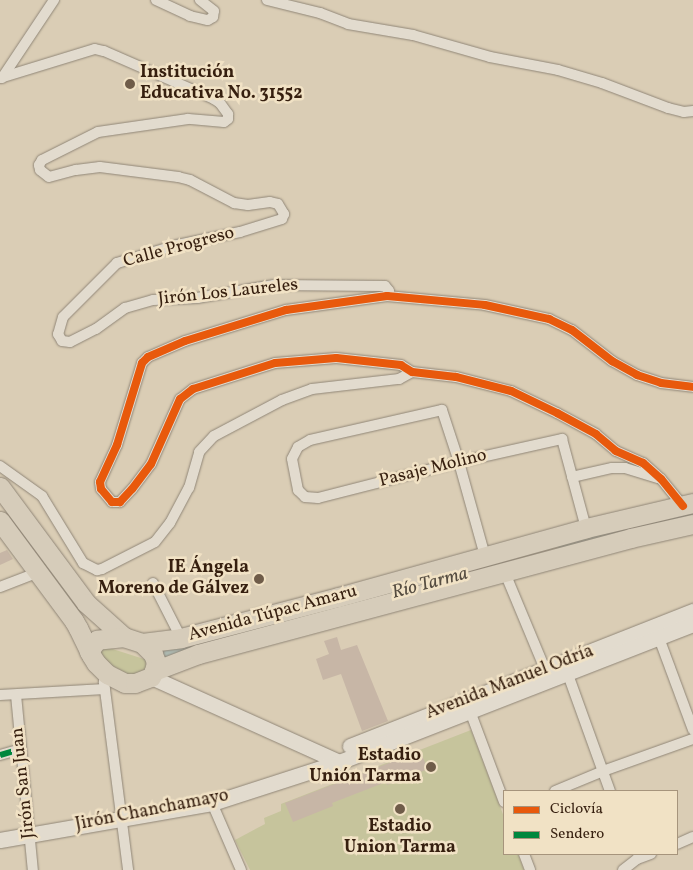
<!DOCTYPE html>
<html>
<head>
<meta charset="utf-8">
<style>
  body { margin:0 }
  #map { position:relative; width:693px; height:870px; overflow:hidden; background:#dacdb5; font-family:Vollkorn,serif }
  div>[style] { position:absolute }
  .green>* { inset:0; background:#c6c49c }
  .river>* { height:16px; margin:-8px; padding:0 8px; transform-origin:8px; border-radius:8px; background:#afbcb4 }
  .building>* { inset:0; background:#c7b6a6 }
  .roads { filter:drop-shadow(0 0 1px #908677) drop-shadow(0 0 1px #908677) }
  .street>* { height:10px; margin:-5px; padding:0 5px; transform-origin:5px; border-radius:5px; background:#e2dbce }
  .secondary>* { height:15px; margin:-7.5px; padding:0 7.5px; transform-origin:7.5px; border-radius:7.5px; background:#e2dbce }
  .highway>* { height:19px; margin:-9.5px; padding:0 9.5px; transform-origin:9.5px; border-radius:9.5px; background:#d6ccba }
  .quiet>* { height:6px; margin-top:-3px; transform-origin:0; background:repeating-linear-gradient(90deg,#00873e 0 12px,transparent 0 18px) }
  .cycleway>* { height:8px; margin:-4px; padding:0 4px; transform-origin:4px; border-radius:4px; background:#e8590c }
  .dots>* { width:14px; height:14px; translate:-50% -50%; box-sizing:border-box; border:2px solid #f1e2c5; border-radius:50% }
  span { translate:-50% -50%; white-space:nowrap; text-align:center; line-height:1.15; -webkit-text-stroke:5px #f1e2c5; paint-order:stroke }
  .poi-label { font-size:18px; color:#361f0f; font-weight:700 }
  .left { translate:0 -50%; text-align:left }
  .right { translate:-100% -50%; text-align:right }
  .street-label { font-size:18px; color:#361f0f }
  .water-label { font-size:19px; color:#554c40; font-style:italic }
  .legend { position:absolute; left:503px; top:790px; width:175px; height:65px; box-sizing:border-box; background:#f1e2c5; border:1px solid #a6947c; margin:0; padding:6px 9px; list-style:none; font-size:15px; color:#361f0f }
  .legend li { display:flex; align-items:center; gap:10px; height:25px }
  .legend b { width:25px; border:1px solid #a6947c }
</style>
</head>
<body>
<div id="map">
  <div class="green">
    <div style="clip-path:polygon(100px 645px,147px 660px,144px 674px,127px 674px,104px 661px,96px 656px)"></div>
    <div style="clip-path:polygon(471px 730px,504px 817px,504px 854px,518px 854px,524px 870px,250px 870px,235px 840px,265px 824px,264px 818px,281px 811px,281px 804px)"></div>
  </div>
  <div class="river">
    <div style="left:566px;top:546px;width:131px;rotate:-14.1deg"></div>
    <div style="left:165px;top:649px;width:13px;rotate:4deg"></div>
    <div style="left:178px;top:650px;width:35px;rotate:-15deg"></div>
  </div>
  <div class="building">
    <div style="clip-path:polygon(7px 550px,13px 559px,0 565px,0 553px)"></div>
    <div style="clip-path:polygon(337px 637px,341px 650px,357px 645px,388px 721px,362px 731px,341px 674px,323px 680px,316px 659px,329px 654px,324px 641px)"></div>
    <div style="clip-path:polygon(420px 751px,428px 769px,387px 785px,386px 782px,332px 803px,333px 806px,293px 822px,285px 803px)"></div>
  </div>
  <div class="roads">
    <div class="street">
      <div style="left:156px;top:0;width:38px;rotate:25deg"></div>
      <div style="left:190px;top:16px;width:18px;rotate:13deg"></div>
      <div style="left:208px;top:20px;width:6px;rotate:-31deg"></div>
      <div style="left:213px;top:17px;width:6px;rotate:-81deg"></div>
      <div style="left:214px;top:11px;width:18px;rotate:-142deg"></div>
      <div style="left:267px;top:0;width:55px;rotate:13.8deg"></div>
      <div style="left:320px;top:13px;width:30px;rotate:21deg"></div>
      <div style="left:348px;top:24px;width:66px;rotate:9.6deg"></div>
      <div style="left:413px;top:35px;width:80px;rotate:15.9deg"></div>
      <div style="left:490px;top:57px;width:69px;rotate:10.8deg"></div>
      <div style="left:558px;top:70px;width:46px;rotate:16.5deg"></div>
      <div style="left:602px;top:83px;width:71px;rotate:20.7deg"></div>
      <div style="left:668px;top:108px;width:16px;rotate:14deg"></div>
      <div style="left:684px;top:112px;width:9px;rotate:-6deg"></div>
      <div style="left:0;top:78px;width:99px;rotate:-17deg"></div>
      <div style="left:95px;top:49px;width:9px;rotate:13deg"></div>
      <div style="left:104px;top:51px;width:120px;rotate:23.6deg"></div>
      <div style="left:214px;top:99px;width:7px;rotate:34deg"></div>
      <div style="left:220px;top:103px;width:14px;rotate:54deg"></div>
      <div style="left:228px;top:114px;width:5px;rotate:90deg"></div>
      <div style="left:228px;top:119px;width:5px;rotate:143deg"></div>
      <div style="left:224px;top:122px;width:36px;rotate:-175deg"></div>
      <div style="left:188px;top:119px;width:91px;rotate:171.8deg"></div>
      <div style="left:98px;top:132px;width:63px;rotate:153.4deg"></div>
      <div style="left:42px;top:160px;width:6px;rotate:121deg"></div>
      <div style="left:39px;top:165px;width:5px;rotate:79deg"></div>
      <div style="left:40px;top:170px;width:11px;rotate:38deg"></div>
      <div style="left:49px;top:177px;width:28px;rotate:-15deg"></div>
      <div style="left:76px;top:170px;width:24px;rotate:-7deg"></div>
      <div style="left:100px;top:167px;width:79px;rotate:7.3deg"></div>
      <div style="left:178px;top:177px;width:12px;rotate:14deg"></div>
      <div style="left:190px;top:180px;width:50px;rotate:27.6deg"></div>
      <div style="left:234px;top:203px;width:14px;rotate:8deg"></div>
      <div style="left:248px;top:205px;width:22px;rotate:-8deg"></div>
      <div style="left:270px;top:202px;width:8px;rotate:14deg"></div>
      <div style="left:278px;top:204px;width:12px;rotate:59deg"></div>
      <div style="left:284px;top:214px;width:5px;rotate:112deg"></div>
      <div style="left:282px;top:219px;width:44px;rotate:162.8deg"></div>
      <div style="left:240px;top:232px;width:64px;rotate:168.3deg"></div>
      <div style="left:177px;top:245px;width:63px;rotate:163.3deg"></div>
      <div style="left:117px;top:263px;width:76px;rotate:135deg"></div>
      <div style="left:63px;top:317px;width:18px;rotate:106deg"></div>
      <div style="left:58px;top:334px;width:8px;rotate:60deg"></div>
      <div style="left:62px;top:341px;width:8px;rotate:7deg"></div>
      <div style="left:70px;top:342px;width:29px;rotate:-27deg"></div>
      <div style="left:96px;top:329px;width:36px;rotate:-36deg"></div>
      <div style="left:125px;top:308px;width:29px;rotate:-16deg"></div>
      <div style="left:153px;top:300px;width:44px;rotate:-2.6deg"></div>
      <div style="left:197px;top:298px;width:78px;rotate:-9.6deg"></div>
      <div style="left:274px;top:285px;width:111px;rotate:0.5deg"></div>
      <div style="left:385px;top:286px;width:6px;rotate:51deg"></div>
      <div style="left:389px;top:291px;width:5px;rotate:112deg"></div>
      <div style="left:2px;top:78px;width:94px;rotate:-56.3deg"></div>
      <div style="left:0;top:466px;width:52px;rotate:35.5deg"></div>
      <div style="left:42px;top:496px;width:79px;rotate:58.5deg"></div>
      <div style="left:83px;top:563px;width:16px;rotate:27deg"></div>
      <div style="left:97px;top:570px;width:5px;rotate:-11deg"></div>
      <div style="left:102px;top:569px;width:59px;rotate:-27deg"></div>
      <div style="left:155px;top:542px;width:24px;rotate:-52deg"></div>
      <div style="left:170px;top:523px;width:40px;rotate:-62deg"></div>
      <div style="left:189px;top:488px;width:37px;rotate:-74deg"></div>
      <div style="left:199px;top:452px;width:22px;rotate:-47deg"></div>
      <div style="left:214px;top:436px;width:77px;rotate:-27.9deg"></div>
      <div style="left:282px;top:400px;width:32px;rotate:-20deg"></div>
      <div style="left:312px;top:389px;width:88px;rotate:-6.6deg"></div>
      <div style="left:399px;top:379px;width:15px;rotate:-28deg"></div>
      <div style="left:572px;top:477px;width:41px;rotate:-12.7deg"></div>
      <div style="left:612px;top:468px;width:13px"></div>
      <div style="left:625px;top:468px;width:34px;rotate:17deg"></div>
      <div style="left:683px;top:506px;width:35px;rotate:-129deg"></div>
      <div style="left:661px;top:479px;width:24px;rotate:-138deg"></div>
      <div style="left:643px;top:463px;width:30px;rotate:-156deg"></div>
      <div style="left:616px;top:451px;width:26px;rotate:-140deg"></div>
      <div style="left:596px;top:434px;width:44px;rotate:-151.7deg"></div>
      <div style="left:557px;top:413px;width:51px;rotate:-154.4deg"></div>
      <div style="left:511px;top:391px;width:57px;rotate:-165.7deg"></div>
      <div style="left:456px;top:377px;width:44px;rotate:-173.5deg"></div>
      <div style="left:412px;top:372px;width:13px;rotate:-148deg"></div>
      <div style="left:401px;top:365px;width:65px;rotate:-173.9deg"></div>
      <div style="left:336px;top:358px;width:61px;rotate:175.3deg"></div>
      <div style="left:275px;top:363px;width:86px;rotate:162.4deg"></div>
      <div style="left:193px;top:389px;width:16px;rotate:142deg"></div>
      <div style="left:180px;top:399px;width:71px;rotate:114deg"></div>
      <div style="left:151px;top:464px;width:31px;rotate:127deg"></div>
      <div style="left:132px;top:489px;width:18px;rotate:133deg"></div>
      <div style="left:120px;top:502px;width:8px;rotate:180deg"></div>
      <div style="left:112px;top:502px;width:17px;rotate:-130deg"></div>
      <div style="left:101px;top:489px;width:7px;rotate:-98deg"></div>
      <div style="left:100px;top:482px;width:41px;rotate:-65.3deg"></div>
      <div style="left:117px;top:445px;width:86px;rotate:-73deg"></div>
      <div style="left:142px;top:363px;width:8px;rotate:-45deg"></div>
      <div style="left:148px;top:357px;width:40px;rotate:-23.4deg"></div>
      <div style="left:185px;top:341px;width:106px;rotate:-17.1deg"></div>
      <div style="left:286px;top:310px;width:102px;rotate:-7.9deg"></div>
      <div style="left:387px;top:296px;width:98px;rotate:5.2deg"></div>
      <div style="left:485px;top:305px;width:66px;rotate:12.3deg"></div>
      <div style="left:549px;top:319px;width:25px;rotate:26deg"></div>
      <div style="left:572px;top:330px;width:51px;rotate:37.8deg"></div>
      <div style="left:612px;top:361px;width:29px;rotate:29deg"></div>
      <div style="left:637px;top:375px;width:25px;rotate:18deg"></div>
      <div style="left:661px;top:383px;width:32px;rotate:7deg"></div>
      <div style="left:485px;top:556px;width:98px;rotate:-105.5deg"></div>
      <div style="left:459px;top:462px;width:55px;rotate:-108.1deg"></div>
      <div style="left:442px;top:410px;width:135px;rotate:167.2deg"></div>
      <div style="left:310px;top:440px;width:14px;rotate:150deg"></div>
      <div style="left:298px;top:447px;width:13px;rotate:117deg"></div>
      <div style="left:292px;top:459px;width:32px;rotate:79deg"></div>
      <div style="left:298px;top:490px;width:10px;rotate:45deg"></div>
      <div style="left:305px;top:497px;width:13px;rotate:4deg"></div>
      <div style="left:318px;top:498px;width:146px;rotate:-14.3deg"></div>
      <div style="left:459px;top:462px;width:106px;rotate:-12.6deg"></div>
      <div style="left:562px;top:439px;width:92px;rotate:74.9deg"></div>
      <div style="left:505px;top:573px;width:109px;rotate:67.4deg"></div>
      <div style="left:153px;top:583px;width:62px;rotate:63deg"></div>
      <div style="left:0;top:587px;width:40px;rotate:-21deg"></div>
      <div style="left:659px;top:638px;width:98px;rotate:69.7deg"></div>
      <div style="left:566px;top:669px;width:130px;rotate:70.2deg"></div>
      <div style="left:107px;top:674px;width:9px;rotate:111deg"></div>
      <div style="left:104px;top:682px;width:190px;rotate:82.7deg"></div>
      <div style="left:0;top:695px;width:105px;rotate:-3.3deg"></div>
      <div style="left:16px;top:695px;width:176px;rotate:84.5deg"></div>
      <div style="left:470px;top:711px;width:97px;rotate:69.5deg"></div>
      <div style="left:0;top:755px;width:22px;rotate:-16deg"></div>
      <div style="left:555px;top:791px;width:52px;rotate:-22.6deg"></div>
      <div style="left:603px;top:771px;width:96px;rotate:-19.6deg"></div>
      <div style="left:212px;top:803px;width:73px;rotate:66.6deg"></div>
      <div style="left:677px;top:844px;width:17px;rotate:-24deg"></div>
      <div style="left:524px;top:854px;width:17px;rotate:69deg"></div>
      <div style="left:623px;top:870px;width:18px;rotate:-38deg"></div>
      <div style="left:637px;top:859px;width:15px;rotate:-20deg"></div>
    </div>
    <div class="secondary">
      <div style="left:151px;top:677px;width:206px;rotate:24.3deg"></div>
      <div style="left:350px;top:746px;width:369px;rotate:-21.5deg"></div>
      <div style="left:0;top:840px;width:215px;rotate:-9.9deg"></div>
      <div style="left:212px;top:803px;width:133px;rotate:-17.9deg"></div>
      <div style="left:339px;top:762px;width:380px;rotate:-21.3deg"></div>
    </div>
    <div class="highway">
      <div style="left:0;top:487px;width:144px;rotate:53.4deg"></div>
      <div style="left:86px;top:603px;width:51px;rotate:41.8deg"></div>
      <div style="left:0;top:521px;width:124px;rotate:53.5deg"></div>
      <div style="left:74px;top:621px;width:8px;rotate:60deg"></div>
      <div style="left:78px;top:628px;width:30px;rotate:64deg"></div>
      <div style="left:91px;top:655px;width:9px;rotate:58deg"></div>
      <div style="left:96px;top:663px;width:16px;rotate:45deg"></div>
      <div style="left:107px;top:674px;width:20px;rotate:27deg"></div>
      <div style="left:125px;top:683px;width:10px"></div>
      <div style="left:135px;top:683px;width:17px;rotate:-21deg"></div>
      <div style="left:151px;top:677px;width:7px;rotate:-63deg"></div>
      <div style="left:154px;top:671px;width:9px;rotate:-77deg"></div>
      <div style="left:156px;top:662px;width:9px;rotate:-111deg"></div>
      <div style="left:153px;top:654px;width:16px;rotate:-135deg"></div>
      <div style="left:142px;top:643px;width:19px;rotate:-162deg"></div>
      <div style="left:124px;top:637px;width:27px;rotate:174deg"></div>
      <div style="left:97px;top:640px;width:14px;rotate:126deg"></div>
      <div style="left:142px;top:643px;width:39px;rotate:-7deg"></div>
      <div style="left:181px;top:638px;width:162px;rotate:-14.6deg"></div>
      <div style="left:338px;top:597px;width:257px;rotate:-15.5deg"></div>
      <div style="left:586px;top:528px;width:110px;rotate:-13.2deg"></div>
      <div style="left:154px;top:671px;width:47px;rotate:-21.1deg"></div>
      <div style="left:198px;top:654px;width:448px;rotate:-15deg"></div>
      <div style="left:631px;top:538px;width:64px;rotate:-12.7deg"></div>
    </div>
  </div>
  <div class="quiet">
    <div style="left:0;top:755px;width:22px;rotate:-16deg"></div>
  </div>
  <div class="cycleway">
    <div style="left:683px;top:506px;width:35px;rotate:-129deg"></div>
    <div style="left:661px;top:479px;width:24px;rotate:-138deg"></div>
    <div style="left:643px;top:463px;width:30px;rotate:-156deg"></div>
    <div style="left:616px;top:451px;width:26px;rotate:-140deg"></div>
    <div style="left:596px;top:434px;width:44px;rotate:-151.7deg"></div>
    <div style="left:557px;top:413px;width:51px;rotate:-154.4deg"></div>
    <div style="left:511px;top:391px;width:57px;rotate:-165.7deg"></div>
    <div style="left:456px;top:377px;width:44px;rotate:-173.5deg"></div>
    <div style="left:412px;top:372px;width:13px;rotate:-148deg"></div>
    <div style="left:401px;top:365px;width:65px;rotate:-173.9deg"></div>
    <div style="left:336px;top:358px;width:61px;rotate:175.3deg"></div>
    <div style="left:275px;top:363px;width:86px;rotate:162.4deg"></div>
    <div style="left:193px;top:389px;width:16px;rotate:142deg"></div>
    <div style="left:180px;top:399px;width:71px;rotate:114deg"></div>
    <div style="left:151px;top:464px;width:31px;rotate:127deg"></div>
    <div style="left:132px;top:489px;width:18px;rotate:133deg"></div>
    <div style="left:120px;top:502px;width:8px;rotate:180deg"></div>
    <div style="left:112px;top:502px;width:17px;rotate:-130deg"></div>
    <div style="left:101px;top:489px;width:7px;rotate:-98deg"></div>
    <div style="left:100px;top:482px;width:41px;rotate:-65.3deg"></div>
    <div style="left:117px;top:445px;width:86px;rotate:-73deg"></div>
    <div style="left:142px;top:363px;width:8px;rotate:-45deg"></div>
    <div style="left:148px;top:357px;width:40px;rotate:-23.4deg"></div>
    <div style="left:185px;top:341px;width:106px;rotate:-17.1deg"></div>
    <div style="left:286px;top:310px;width:102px;rotate:-7.9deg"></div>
    <div style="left:387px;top:296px;width:98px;rotate:5.2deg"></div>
    <div style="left:485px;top:305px;width:66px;rotate:12.3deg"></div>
    <div style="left:549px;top:319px;width:25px;rotate:26deg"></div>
    <div style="left:572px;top:330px;width:51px;rotate:37.8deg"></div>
    <div style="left:612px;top:361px;width:29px;rotate:29deg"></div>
    <div style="left:637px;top:375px;width:25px;rotate:18deg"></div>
    <div style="left:661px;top:383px;width:32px;rotate:7deg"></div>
  </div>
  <div class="dots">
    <div style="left:130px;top:84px;background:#6f5c49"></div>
    <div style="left:259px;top:579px;background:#6f5c49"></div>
    <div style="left:431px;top:767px;background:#6f5c49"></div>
    <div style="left:400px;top:809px;background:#6f5c49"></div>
  </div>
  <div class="poi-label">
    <span class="left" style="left:140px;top:84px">Institución<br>Educativa No. 31552</span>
    <span class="right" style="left:249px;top:579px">IE Ángela<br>Moreno de Gálvez</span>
    <span class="right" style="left:421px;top:767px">Estadio<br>Unión Tarma</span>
    <span style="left:400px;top:838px">Estadio<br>Union Tarma</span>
  </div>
  <div class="street-label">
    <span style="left:179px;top:248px;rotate:-15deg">Calle Progreso</span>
    <span style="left:228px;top:293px;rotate:-6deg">Jirón Los Laureles</span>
    <span style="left:433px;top:469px;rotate:-14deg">Pasaje Molino</span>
    <span style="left:273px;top:614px;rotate:-15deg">Avenida Túpac Amaru</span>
    <span style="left:510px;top:683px;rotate:-21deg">Avenida Manuel Odría</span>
    <span style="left:24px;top:783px;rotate:-96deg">Jirón San Juan</span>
    <span style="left:152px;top:811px;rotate:-11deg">Jirón Chanchamayo</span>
  </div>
  <div class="water-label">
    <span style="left:430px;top:584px;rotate:-15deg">Río Tarma</span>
  </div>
  <ul class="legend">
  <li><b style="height:6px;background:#e8590c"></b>Ciclovía</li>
  <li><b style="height:6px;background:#00873e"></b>Sendero</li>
  </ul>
</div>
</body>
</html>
